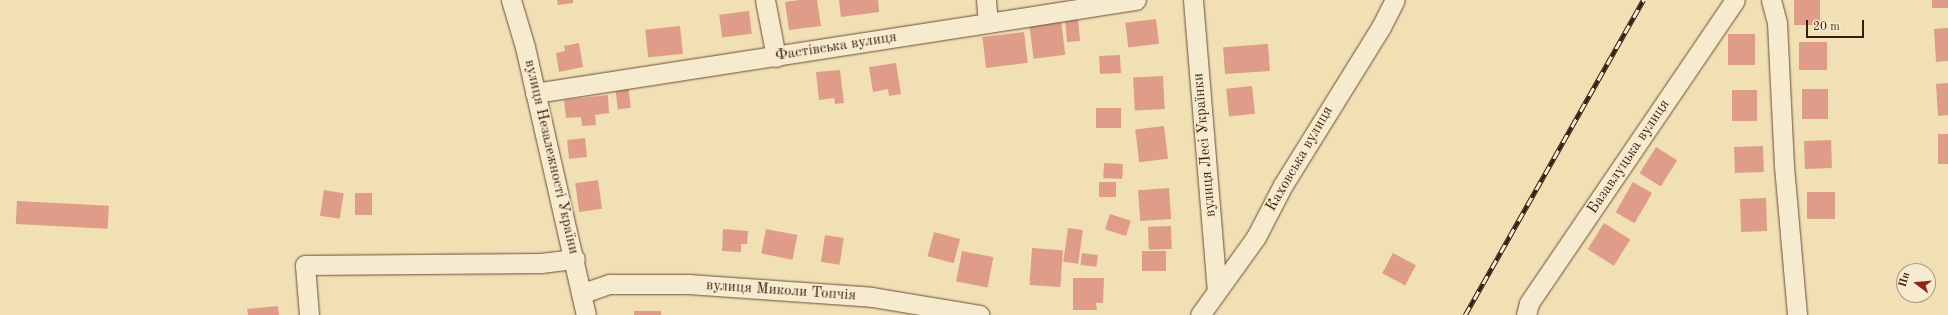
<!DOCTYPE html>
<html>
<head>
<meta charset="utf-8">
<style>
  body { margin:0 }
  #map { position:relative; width:1948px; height:315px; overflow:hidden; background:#f2e0b5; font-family:"Old Standard TT",serif }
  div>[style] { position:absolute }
  .building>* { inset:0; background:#df9c89; transform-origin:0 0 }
  .roads { filter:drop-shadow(0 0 1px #6a4c37) drop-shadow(0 0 1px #6a4c37) }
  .minor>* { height:19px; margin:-9.5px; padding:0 9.5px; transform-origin:9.5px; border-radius:9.5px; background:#f7ebcf }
  .rail>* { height:4.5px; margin-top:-2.25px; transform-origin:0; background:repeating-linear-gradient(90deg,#f7ebcf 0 9px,#3c1a0d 0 18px); box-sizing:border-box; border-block:1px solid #3c1a0d }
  span { translate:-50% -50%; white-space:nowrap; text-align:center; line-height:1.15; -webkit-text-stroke:3px #f7ebcf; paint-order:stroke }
  .street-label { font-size:15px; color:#3c1a0d }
  .north { position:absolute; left:1896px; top:263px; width:40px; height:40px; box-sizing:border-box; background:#f7ebcf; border:1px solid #ac9781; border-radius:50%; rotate:286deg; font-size:11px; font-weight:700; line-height:16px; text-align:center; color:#3c1a0d }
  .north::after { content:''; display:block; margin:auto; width:14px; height:18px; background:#8f2418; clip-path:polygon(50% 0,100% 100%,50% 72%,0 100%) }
  .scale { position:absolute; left:1806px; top:20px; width:58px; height:18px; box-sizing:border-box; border:2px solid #3c1a0d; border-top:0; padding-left:5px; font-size:12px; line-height:14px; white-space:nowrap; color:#3c1a0d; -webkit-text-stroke:3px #f7ebcf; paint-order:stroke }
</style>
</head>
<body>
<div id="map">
  <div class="building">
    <div style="clip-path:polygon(557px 0,573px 0,573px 3px,558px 5px)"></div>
    <div style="clip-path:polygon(799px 0,817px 0,821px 26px,789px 30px,785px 2px)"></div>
    <div style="clip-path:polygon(839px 0,878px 0,879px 12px,841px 17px)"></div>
    <div style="left:1794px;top:0;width:26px;height:25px"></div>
    <div style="left:1932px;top:0;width:16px;height:8px"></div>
    <div style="left:749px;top:11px;width:23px;height:30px;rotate:83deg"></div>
    <div style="left:1078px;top:18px;width:23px;height:13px;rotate:85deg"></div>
    <div style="left:1156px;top:19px;width:25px;height:31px;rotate:83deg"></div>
    <div style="left:1061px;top:20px;width:35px;height:32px;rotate:83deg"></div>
    <div style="left:680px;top:26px;width:28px;height:35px;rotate:84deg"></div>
    <div style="clip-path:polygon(1948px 28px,1948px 61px,1936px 62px,1934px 29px)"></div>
    <div style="left:1024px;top:32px;width:31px;height:42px;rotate:83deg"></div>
    <div style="left:1728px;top:34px;width:27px;height:31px"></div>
    <div style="left:1799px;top:42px;width:28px;height:28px"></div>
    <div style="clip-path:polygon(579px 43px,583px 67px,559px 72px,556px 53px,565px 51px,564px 46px)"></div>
    <div style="left:1268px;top:44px;width:27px;height:45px;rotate:86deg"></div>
    <div style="left:1120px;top:55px;width:18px;height:21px;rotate:87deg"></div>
    <div style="clip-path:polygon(896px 63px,901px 94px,889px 96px,888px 89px,873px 92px,869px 67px)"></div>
    <div style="clip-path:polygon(840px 70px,844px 103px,835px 104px,834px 98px,819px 100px,816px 72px)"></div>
    <div style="left:1163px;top:76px;width:33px;height:30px;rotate:87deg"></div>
    <div style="clip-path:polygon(1948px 83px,1948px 115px,1938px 116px,1936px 84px)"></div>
    <div style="left:628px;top:85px;width:23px;height:13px;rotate:83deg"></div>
    <div style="left:1252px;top:86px;width:28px;height:26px;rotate:84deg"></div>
    <div style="left:1802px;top:89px;width:26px;height:30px"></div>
    <div style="left:1732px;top:90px;width:25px;height:31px"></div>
    <div style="clip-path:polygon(608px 95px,609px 113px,595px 115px,596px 125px,582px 126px,581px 117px,566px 118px,564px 100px)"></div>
    <div style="left:1121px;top:108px;width:20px;height:25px;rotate:90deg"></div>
    <div style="left:1164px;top:126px;width:33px;height:29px;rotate:83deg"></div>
    <div style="left:1938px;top:134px;width:10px;height:30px"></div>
    <div style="left:585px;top:138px;width:19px;height:18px;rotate:84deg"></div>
    <div style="left:1831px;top:140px;width:28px;height:27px;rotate:88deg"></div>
    <div style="left:1763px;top:146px;width:26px;height:29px;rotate:88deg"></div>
    <div style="left:1656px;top:147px;width:25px;height:31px;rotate:32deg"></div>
    <div style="left:1104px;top:163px;width:19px;height:15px;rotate:3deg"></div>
    <div style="left:598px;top:180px;width:29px;height:23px;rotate:82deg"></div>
    <div style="left:1099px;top:182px;width:17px;height:15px"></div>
    <div style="left:1633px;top:182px;width:22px;height:35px;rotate:30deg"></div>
    <div style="left:1169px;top:188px;width:31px;height:31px;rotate:86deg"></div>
    <div style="left:324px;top:190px;width:20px;height:26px;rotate:9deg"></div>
    <div style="left:1835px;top:192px;width:27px;height:28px;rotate:90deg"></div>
    <div style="left:355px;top:193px;width:17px;height:22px"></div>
    <div style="left:1766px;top:198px;width:33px;height:26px;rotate:88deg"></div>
    <div style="left:17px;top:201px;width:92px;height:23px;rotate:3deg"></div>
    <div style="left:1110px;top:214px;width:22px;height:16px;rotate:18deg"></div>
    <div style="left:1604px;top:223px;width:31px;height:31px;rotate:32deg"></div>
    <div style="left:1171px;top:226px;width:23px;height:23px;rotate:88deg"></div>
    <div style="left:1068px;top:228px;width:15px;height:34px;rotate:8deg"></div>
    <div style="clip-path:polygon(723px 229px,748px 231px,747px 244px,741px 244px,741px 252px,722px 251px)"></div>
    <div style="left:766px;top:229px;width:32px;height:25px;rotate:11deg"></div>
    <div style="left:934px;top:232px;width:27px;height:25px;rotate:15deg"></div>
    <div style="left:825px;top:235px;width:19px;height:27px;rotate:9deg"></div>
    <div style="left:1032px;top:248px;width:31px;height:37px;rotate:4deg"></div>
    <div style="left:962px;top:251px;width:32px;height:31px;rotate:11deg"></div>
    <div style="left:1142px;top:251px;width:24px;height:20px"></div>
    <div style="left:1082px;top:253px;width:16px;height:12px;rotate:7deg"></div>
    <div style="left:1393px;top:253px;width:26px;height:23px;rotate:28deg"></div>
    <div style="clip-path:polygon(1073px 278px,1104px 278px,1103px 303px,1096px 303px,1097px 310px,1073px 310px)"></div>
    <div style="clip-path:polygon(278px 306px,279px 315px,248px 315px,247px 309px)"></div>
    <div style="left:634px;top:311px;width:27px;height:4px"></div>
  </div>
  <div class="roads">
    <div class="minor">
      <div style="left:511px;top:0;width:49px;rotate:73.4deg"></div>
      <div style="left:525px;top:47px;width:275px;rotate:77.2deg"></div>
      <div style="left:765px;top:0;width:58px;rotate:79.1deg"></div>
      <div style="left:986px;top:0;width:22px;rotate:85deg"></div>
      <div style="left:1193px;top:0;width:291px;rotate:85.3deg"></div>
      <div style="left:1771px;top:0;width:24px;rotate:75deg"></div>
      <div style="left:1777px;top:23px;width:143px;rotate:87.2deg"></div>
      <div style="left:1784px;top:166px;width:150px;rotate:85deg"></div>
      <div style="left:535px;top:93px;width:608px;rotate:-8.8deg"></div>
      <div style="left:583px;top:293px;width:28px;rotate:-19deg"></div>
      <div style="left:609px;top:284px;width:79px"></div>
      <div style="left:688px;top:284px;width:184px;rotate:4deg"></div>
      <div style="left:872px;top:297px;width:109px;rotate:9.5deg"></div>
      <div style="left:309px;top:315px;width:50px;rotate:-94.6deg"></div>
      <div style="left:305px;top:265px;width:236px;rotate:-0.5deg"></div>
      <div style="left:541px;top:263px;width:34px;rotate:-7deg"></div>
      <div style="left:1200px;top:315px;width:96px;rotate:-54.3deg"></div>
      <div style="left:1256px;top:237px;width:59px;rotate:-62.6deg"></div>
      <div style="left:1283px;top:185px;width:186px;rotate:-58.2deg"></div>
      <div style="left:1381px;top:27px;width:30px;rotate:-63deg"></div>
      <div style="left:1526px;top:315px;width:12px;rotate:-76deg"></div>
      <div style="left:1529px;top:303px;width:366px;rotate:-55.8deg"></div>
    </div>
  </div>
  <div class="rail">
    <div style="left:1465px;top:315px;width:362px;rotate:-60.5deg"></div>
  </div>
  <div class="street-label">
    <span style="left:836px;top:47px;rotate:-9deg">Фастівська вулиця</span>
    <span style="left:1205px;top:145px;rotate:-95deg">вулиця Лесі Українки</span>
    <span style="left:551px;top:157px;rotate:77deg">вулиця Незалежності України</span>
    <span style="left:1629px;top:157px;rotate:-56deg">Базавлуцька вулиця</span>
    <span style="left:1300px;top:159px;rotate:-60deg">Каховська вулиця</span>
    <span style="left:781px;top:291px;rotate:4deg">вулиця Миколи Топчія</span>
  </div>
  <div class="north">Пн</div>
  <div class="scale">20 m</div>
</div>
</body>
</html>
